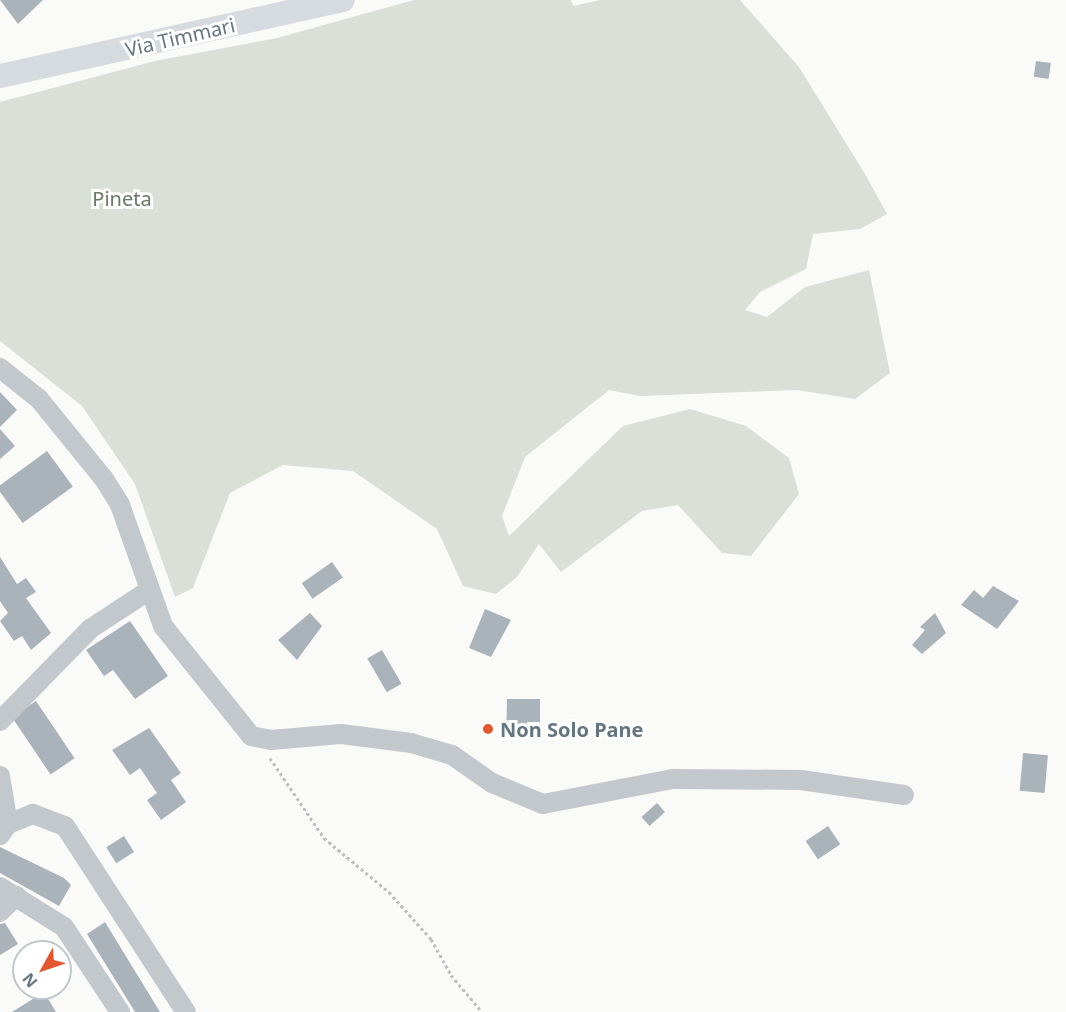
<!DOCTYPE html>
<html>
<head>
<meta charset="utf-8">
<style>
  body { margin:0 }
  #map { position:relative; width:1066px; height:1012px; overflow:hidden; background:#fafaf8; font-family:"Noto Sans",sans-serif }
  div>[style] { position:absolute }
  .green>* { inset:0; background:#dadfd7 }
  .building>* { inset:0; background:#aab3b9; transform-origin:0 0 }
  .path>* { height:3px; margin-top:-1.5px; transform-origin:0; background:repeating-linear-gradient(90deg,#bbbfc2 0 3px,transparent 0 6px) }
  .minor>* { height:20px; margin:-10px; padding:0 10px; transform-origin:10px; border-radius:10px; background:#c3c8cc }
  .major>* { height:24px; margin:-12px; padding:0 12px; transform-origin:12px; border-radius:12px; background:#d6dbdf }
  .dots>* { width:16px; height:16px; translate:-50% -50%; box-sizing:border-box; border:3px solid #fff; border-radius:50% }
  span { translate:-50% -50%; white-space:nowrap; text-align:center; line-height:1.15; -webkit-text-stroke:6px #fff; paint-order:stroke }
  .street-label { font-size:20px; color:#657683 }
  .park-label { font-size:20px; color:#687a64 }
  .poi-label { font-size:20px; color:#657683; font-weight:700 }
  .left { translate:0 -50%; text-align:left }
  .north { position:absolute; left:12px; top:940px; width:60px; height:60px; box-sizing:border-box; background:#fff; border:2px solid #c1c8cd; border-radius:50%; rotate:230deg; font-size:16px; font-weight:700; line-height:24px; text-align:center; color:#657683 }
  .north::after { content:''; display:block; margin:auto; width:21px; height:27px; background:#e4572e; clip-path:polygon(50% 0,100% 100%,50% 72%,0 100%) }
</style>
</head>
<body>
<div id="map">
  <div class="green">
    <div style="clip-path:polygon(414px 0,571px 0,573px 6px,601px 0,740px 0,799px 67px,865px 174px,887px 214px,860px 229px,813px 234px,806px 269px,760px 292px,745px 310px,767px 317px,805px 287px,869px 270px,890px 373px,855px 399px,797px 390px,640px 396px,609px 390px,525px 457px,502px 516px,509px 536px,623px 426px,690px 409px,746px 426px,789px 458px,799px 494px,751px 556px,722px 553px,678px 505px,642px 511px,561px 572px,539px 544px,517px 577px,496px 594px,463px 586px,437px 529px,353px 471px,283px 465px,230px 493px,193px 588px,175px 597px,135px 484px,82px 406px,0 341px,0 102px,155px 61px,277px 38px)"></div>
  </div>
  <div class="building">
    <div style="clip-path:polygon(0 0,43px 0,18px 24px)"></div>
    <div style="left:1036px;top:61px;width:15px;height:16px;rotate:8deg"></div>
    <div style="clip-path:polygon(0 392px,17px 410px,0 427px)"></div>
    <div style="clip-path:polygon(0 429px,15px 446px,0 459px)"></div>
    <div style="left:47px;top:451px;width:44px;height:62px;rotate:54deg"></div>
    <div style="clip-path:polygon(0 557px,17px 584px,26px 578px,36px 592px,26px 598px,51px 633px,31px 650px,22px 636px,14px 641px,0 621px,8px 613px,0 601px)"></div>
    <div style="left:332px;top:562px;width:19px;height:37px;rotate:55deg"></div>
    <div style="clip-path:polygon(993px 586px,1019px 601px,997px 629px,961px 605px,974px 590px,983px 598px)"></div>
    <div style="clip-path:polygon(485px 609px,511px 620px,491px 657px,469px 648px)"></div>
    <div style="clip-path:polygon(310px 613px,322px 626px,297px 660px,278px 640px)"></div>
    <div style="clip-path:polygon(935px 613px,946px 633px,922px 654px,912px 645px,925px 630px,920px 627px)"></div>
    <div style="clip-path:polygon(130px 621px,168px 676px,135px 699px,113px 670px,104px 676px,86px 650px)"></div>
    <div style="left:382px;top:650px;width:39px;height:17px;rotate:60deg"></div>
    <div style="clip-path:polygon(507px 699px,540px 699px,540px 722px,527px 722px,526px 738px,506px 738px)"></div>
    <div style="left:36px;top:701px;width:69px;height:29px;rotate:56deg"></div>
    <div style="clip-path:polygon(149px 728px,181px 773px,171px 780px,186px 802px,161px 820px,147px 800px,157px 793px,140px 768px,130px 775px,112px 750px)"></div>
    <div style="left:1023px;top:753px;width:25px;height:38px;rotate:5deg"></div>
    <div style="left:657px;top:803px;width:12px;height:21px;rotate:48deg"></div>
    <div style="left:828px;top:826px;width:22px;height:27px;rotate:56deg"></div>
    <div style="left:124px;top:836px;width:19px;height:21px;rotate:58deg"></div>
    <div style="clip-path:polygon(0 847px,64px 878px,71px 885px,59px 906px,0 873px)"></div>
    <div style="clip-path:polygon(105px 922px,160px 1012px,135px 1012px,87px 934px)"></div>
    <div style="clip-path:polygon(5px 923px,18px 944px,0 955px,0 924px)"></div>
    <div style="clip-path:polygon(44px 992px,56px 1012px,12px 1012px)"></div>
  </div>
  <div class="path">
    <div style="left:270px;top:758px;width:97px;rotate:56deg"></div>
    <div style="left:324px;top:838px;width:85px;rotate:39.7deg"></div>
    <div style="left:389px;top:892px;width:63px;rotate:48.2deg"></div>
    <div style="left:431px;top:939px;width:41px;rotate:60.9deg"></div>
    <div style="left:451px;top:975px;width:48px;rotate:50deg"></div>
  </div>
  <div class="minor">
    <div style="left:0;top:368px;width:50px;rotate:38.5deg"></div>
    <div style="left:39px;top:399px;width:103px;rotate:50.9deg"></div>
    <div style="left:104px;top:479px;width:31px;rotate:58deg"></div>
    <div style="left:120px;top:505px;width:128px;rotate:70.4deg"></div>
    <div style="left:163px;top:626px;width:141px;rotate:51.3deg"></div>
    <div style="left:251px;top:736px;width:20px;rotate:11deg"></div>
    <div style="left:271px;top:740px;width:70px;rotate:-4.9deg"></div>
    <div style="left:341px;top:734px;width:71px;rotate:7.3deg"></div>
    <div style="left:411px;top:743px;width:43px;rotate:16.3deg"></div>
    <div style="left:452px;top:755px;width:49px;rotate:35deg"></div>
    <div style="left:492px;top:783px;width:55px;rotate:22.4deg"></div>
    <div style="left:543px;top:804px;width:132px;rotate:-10.9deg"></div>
    <div style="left:673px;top:779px;width:128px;rotate:0.4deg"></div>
    <div style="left:801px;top:780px;width:104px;rotate:8.3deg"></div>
    <div style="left:0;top:721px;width:129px;rotate:-45.6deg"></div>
    <div style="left:90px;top:629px;width:69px;rotate:-33.2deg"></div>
    <div style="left:0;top:776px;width:49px;rotate:80.5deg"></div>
    <div style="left:8px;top:824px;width:14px;rotate:126deg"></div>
    <div style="left:8px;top:824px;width:27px;rotate:-22deg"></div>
    <div style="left:33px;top:814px;width:34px;rotate:21deg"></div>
    <div style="left:65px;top:826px;width:222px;rotate:57deg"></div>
    <div style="left:0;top:887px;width:75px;rotate:32deg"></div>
    <div style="left:64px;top:927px;width:102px;rotate:56.6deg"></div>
    <div style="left:0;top:912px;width:23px;rotate:-45deg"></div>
  </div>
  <div class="major">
    <div style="left:0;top:76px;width:351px;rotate:-12.5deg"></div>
  </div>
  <div class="dots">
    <div style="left:488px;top:729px;background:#e4572e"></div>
  </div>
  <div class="street-label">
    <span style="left:180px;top:37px;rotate:-13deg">Via Timmari</span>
  </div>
  <div class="park-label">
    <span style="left:122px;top:198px">Pineta</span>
  </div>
  <div class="poi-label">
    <span class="left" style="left:500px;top:729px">Non Solo Pane</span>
  </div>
  <div class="north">N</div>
</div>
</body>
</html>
